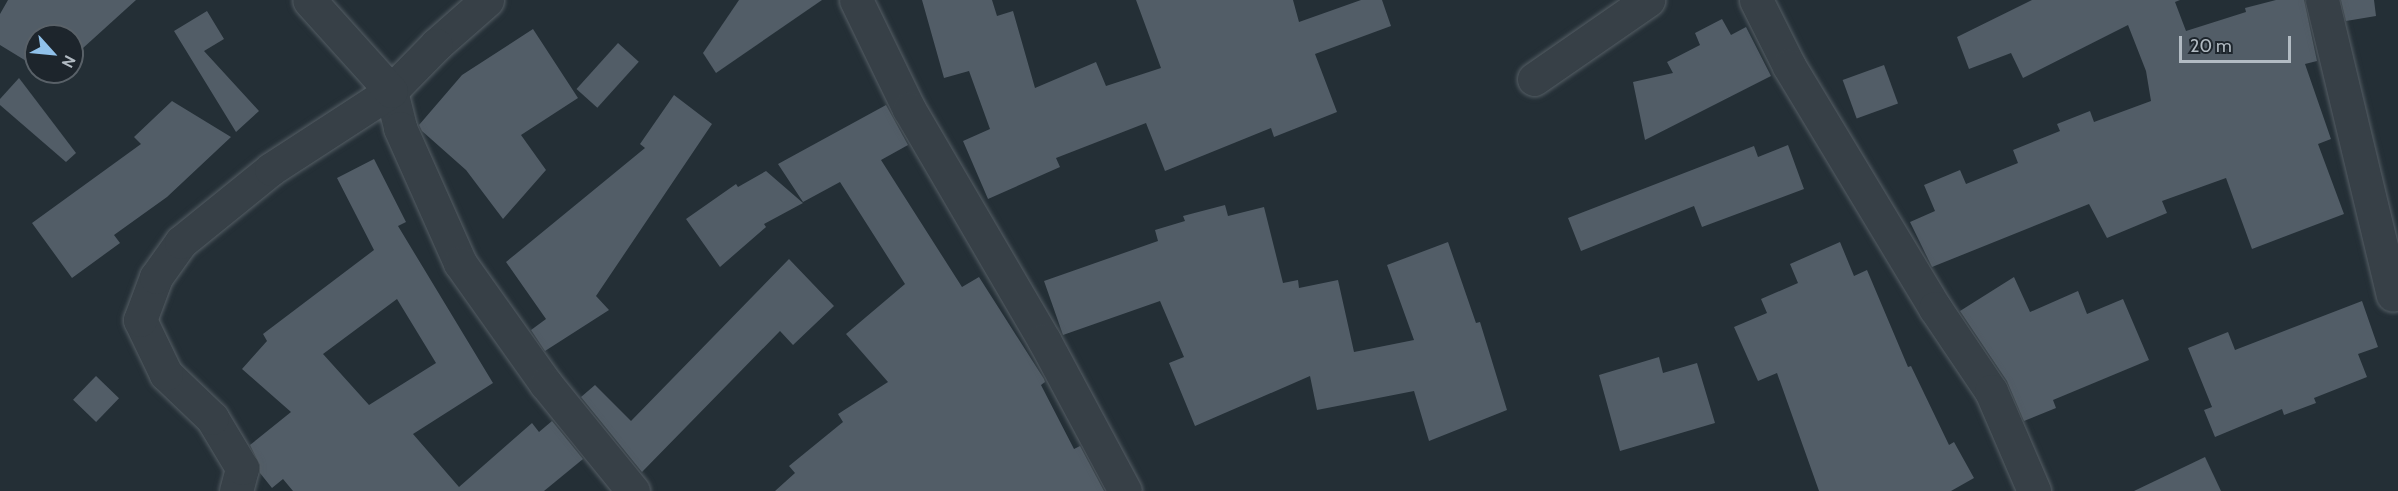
<!DOCTYPE html>
<html>
<head>
<meta charset="utf-8">
<style>
  body { margin:0 }
  #map { position:relative; width:2398px; height:491px; overflow:hidden; background:#242f36; font-family:Cabin,sans-serif }
  div>[style] { position:absolute }
  .building>* { inset:0; background:#525d67; transform-origin:0 0 }
  .roads { filter:drop-shadow(0 0 2px #555e65) drop-shadow(0 0 2px #555e65) }
  .minor>* { height:33px; margin:-16.5px; padding:0 16.5px; transform-origin:16.5px; border-radius:16.5px; background:#374047 }
  span { translate:-50% -50%; white-space:nowrap; text-align:center; line-height:1.15; -webkit-text-stroke:4.5px #1d252c; paint-order:stroke }
  .north { position:absolute; left:24px; top:24px; width:60px; height:60px; box-sizing:border-box; background:#1d252c; border:2px solid #596168; border-radius:50%; rotate:117deg; font-size:16px; font-weight:700; line-height:24px; text-align:center; color:#b2bbc3 }
  .north::after { content:''; display:block; margin:auto; width:21px; height:27px; background:#90c1ea; clip-path:polygon(50% 0,100% 100%,50% 72%,0 100%) }
  .scale { position:absolute; left:2179px; top:36px; width:112px; height:27px; box-sizing:border-box; border:3px solid #b2bbc3; border-top:0; padding-left:8px; font-size:18px; line-height:21px; white-space:nowrap; color:#b2bbc3; -webkit-text-stroke:4px #1d252c; paint-order:stroke }
</style>
</head>
<body>
<div id="map">
  <div class="building">
    <div style="clip-path:polygon(8px 0,136px 0,72px 58px,72px 36px,36px 36px,36px 67px,0 45px,0 14px)"></div>
    <div style="clip-path:polygon(739px 0,822px 0,716px 73px,703px 53px)"></div>
    <div style="clip-path:polygon(922px 0,992px 0,997px 16px,1013px 11px,1035px 88px,1096px 62px,1106px 86px,1161px 68px,1136px 0,1293px 0,1299px 22px,1361px 0,1382px 0,1391px 26px,1315px 54px,1337px 112px,1274px 137px,1271px 128px,1165px 171px,1146px 123px,1056px 158px,1060px 167px,988px 199px,963px 141px,990px 129px,969px 71px,944px 78px)"></div>
    <div style="clip-path:polygon(2032px 0,2180px 0,2175px 2px,2186px 31px,2246px 12px,2245px 8px,2276px 0,2304px 0,2317px 61px,2305px 64px,2331px 139px,2318px 144px,2344px 214px,2252px 249px,2226px 178px,2162px 201px,2167px 213px,2107px 238px,2089px 204px,1932px 267px,1910px 222px,1935px 211px,1924px 185px,1960px 170px,1966px 184px,2018px 163px,2013px 150px,2060px 131px,2057px 124px,2090px 111px,2094px 122px,2151px 101px,2146px 71px,2128px 25px,2023px 78px,2011px 53px,1969px 69px,1957px 37px)"></div>
    <div style="clip-path:polygon(2341px 0,2374px 0,2376px 16px,2346px 21px)"></div>
    <div style="clip-path:polygon(207px 11px,224px 39px,204px 51px,259px 111px,236px 132px,174px 31px)"></div>
    <div style="clip-path:polygon(1722px 19px,1731px 35px,1746px 27px,1771px 76px,1645px 140px,1633px 82px,1673px 73px,1667px 62px,1700px 45px,1695px 33px)"></div>
    <div style="clip-path:polygon(533px 29px,578px 98px,521px 135px,546px 170px,503px 219px,466px 170px,422px 131px,419px 125px,462px 75px)"></div>
    <div style="left:618px;top:43px;width:28px;height:62px;rotate:42deg"></div>
    <div style="left:1884px;top:65px;width:41px;height:44px;rotate:70deg"></div>
    <div style="clip-path:polygon(19px 78px,76px 153px,66px 162px,0 105px,0 99px)"></div>
    <div style="clip-path:polygon(674px 95px,712px 124px,596px 296px,609px 310px,545px 351px,531px 330px,546px 319px,506px 262px,645px 148px,640px 144px)"></div>
    <div style="clip-path:polygon(172px 101px,231px 137px,167px 197px,114px 235px,120px 243px,72px 278px,32px 223px,141px 144px,134px 137px)"></div>
    <div style="clip-path:polygon(886px 105px,908px 145px,881px 160px,962px 287px,979px 277px,1044px 379px,1045px 382px,1041px 385px,1074px 449px,1080px 446px,1104px 491px,775px 491px,795px 473px,789px 466px,843px 422px,838px 414px,888px 382px,846px 334px,905px 284px,840px 182px,803px 202px,778px 164px)"></div>
    <div style="clip-path:polygon(1788px 145px,1804px 189px,1702px 227px,1694px 206px,1581px 251px,1568px 218px,1754px 146px,1758px 157px)"></div>
    <div style="clip-path:polygon(evenodd,374px 159px,406px 222px,398px 226px,493px 383px,413px 434px,459px 487px,532px 423px,539px 432px,552px 421px,583px 459px,544px 491px,293px 491px,283px 479px,272px 488px,260px 473px,260px 465px,250px 445px,291px 412px,242px 369px,267px 341px,263px 334px,374px 250px,337px 178px,374px 159px,397px 299px,436px 363px,369px 405px,323px 354px,397px 299px)"></div>
    <div style="clip-path:polygon(766px 171px,803px 203px,764px 224px,766px 227px,720px 267px,686px 219px,736px 184px,738px 187px)"></div>
    <div style="clip-path:polygon(1225px 205px,1228px 216px,1264px 207px,1283px 283px,1298px 280px,1299px 288px,1338px 280px,1354px 352px,1414px 340px,1387px 265px,1448px 242px,1476px 323px,1480px 322px,1507px 410px,1429px 441px,1414px 391px,1317px 410px,1310px 376px,1195px 426px,1169px 363px,1184px 357px,1160px 301px,1063px 335px,1044px 281px,1158px 241px,1155px 230px,1185px 221px,1183px 216px)"></div>
    <div style="clip-path:polygon(1840px 242px,1854px 276px,1867px 270px,1908px 367px,1911px 366px,1949px 445px,1954px 442px,1974px 478px,1951px 491px,1819px 491px,1777px 373px,1758px 381px,1734px 327px,1767px 313px,1761px 299px,1798px 283px,1790px 264px)"></div>
    <div style="clip-path:polygon(789px 259px,834px 306px,793px 345px,780px 331px,642px 472px,581px 397px,595px 385px,631px 421px)"></div>
    <div style="clip-path:polygon(2014px 277px,2030px 312px,2078px 291px,2087px 314px,2123px 299px,2149px 360px,2053px 400px,2056px 408px,2024px 421px,2007px 381px,1960px 311px)"></div>
    <div style="clip-path:polygon(2362px 301px,2378px 347px,2358px 354px,2367px 377px,2314px 398px,2316px 403px,2284px 415px,2282px 409px,2215px 437px,2204px 410px,2212px 407px,2188px 348px,2228px 332px,2235px 350px)"></div>
    <div style="clip-path:polygon(1659px 357px,1663px 373px,1697px 363px,1715px 423px,1620px 451px,1599px 375px)"></div>
    <div style="left:96px;top:376px;width:32px;height:33px;rotate:44deg"></div>
    <div style="clip-path:polygon(2205px 457px,2221px 491px,2134px 491px)"></div>
  </div>
  <div class="roads">
    <div class="minor">
      <div style="left:487px;top:0;width:68px;rotate:138.6deg"></div>
      <div style="left:436px;top:45px;width:64px;rotate:134.4deg"></div>
      <div style="left:391px;top:91px;width:38px;rotate:76deg"></div>
      <div style="left:400px;top:128px;width:148px;rotate:66deg"></div>
      <div style="left:460px;top:263px;width:148px;rotate:54.6deg"></div>
      <div style="left:546px;top:384px;width:138px;rotate:50.9deg"></div>
      <div style="left:856px;top:0;width:121px;rotate:64.1deg"></div>
      <div style="left:909px;top:109px;width:268px;rotate:59.7deg"></div>
      <div style="left:1044px;top:340px;width:171px;rotate:61.8deg"></div>
      <div style="left:1756px;top:0;width:74px;rotate:63.4deg"></div>
      <div style="left:1789px;top:66px;width:283px;rotate:58.9deg"></div>
      <div style="left:1935px;top:308px;width:100px;rotate:56deg"></div>
      <div style="left:1991px;top:391px;width:109px;rotate:66.7deg"></div>
      <div style="left:2322px;top:0;width:303px;rotate:76.5deg"></div>
      <div style="left:1534px;top:79px;width:139px;rotate:-34.7deg"></div>
      <div style="left:236px;top:491px;width:24px;rotate:-75deg"></div>
      <div style="left:242px;top:468px;width:58px;rotate:-121deg"></div>
      <div style="left:212px;top:418px;width:64px;rotate:-136.3deg"></div>
      <div style="left:166px;top:374px;width:60px;rotate:-115.7deg"></div>
      <div style="left:140px;top:320px;width:46px;rotate:-69.6deg"></div>
      <div style="left:156px;top:277px;width:43px;rotate:-54.5deg"></div>
      <div style="left:181px;top:242px;width:116px;rotate:-39deg"></div>
      <div style="left:271px;top:169px;width:143px;rotate:-33deg"></div>
      <div style="left:391px;top:91px;width:122px;rotate:-132deg"></div>
    </div>
  </div>
  <div class="north">N</div>
  <div class="scale">20 m</div>
</div>
</body>
</html>
